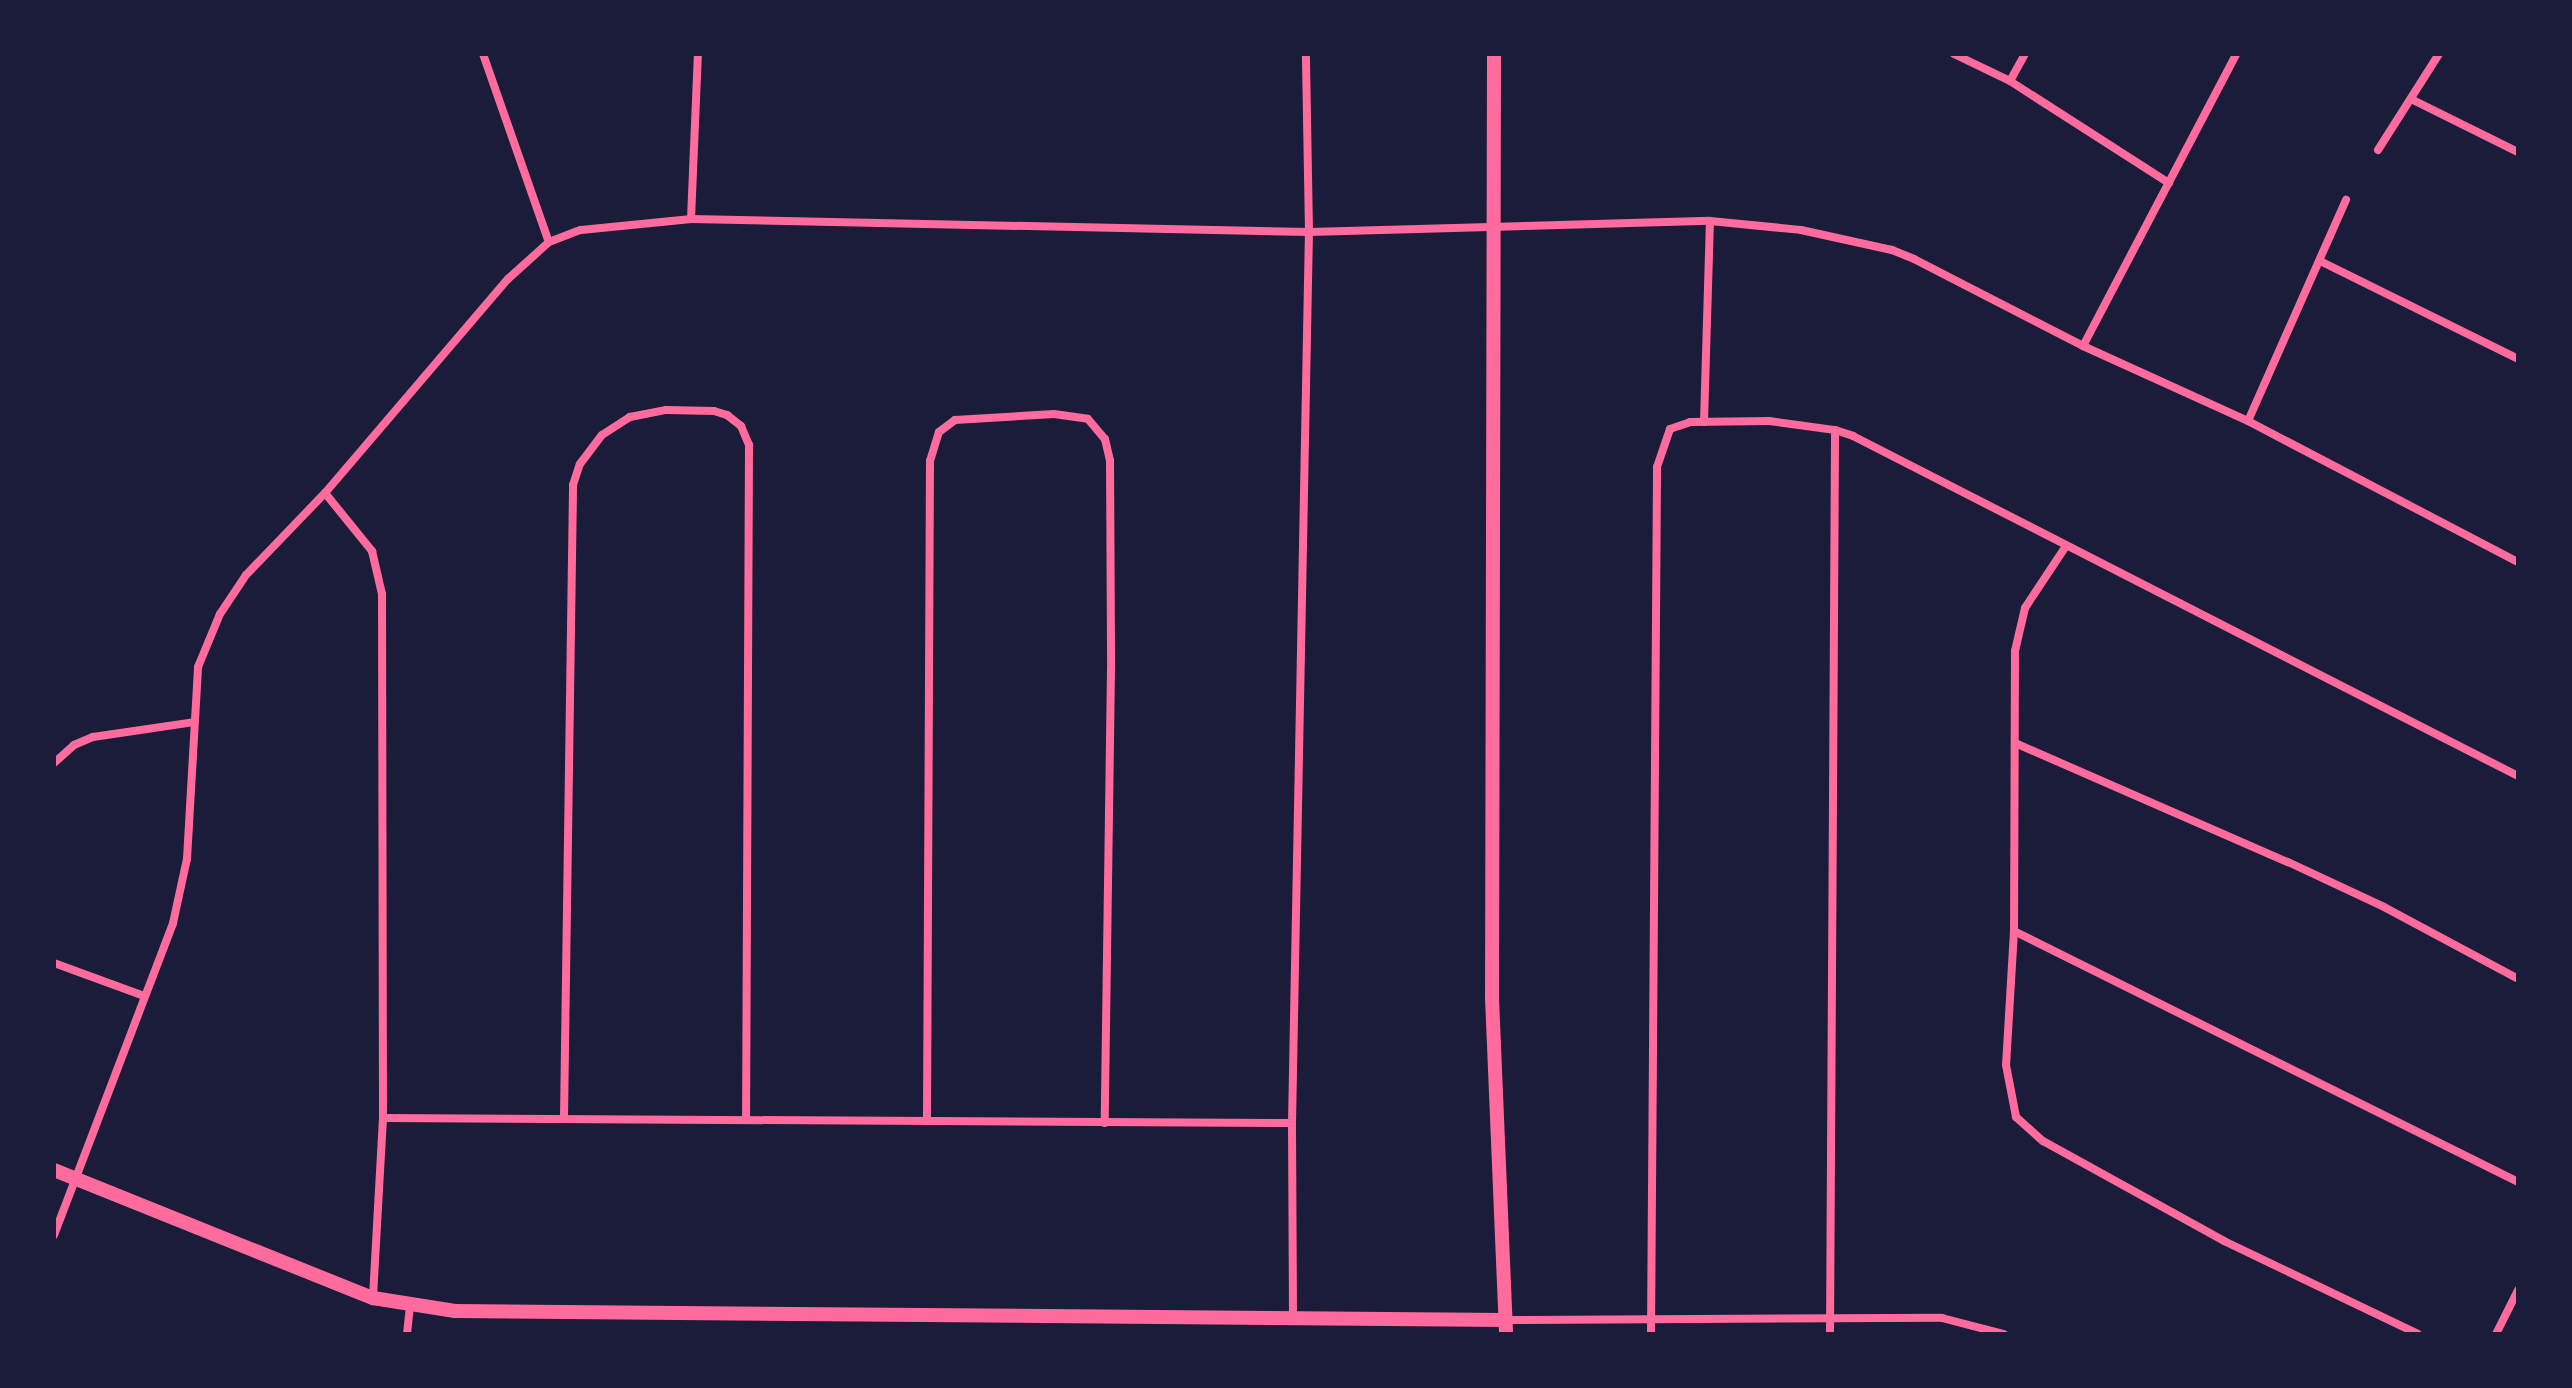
<!DOCTYPE html>
<html>
<head>
<meta charset="utf-8">
<style>
  body { margin:0 }
  #map { position:relative; width:2572px; height:1388px; overflow:hidden; background:#1b1b3a; font-family:"Noto Sans",sans-serif }
  div>[style] { position:absolute }
  .minor>* { height:8px; margin:-4px; padding:0 4px; transform-origin:4px; border-radius:4px; background:#ff6b9d }
  .tertiary>* { height:14px; margin:-7px; padding:0 7px; transform-origin:7px; border-radius:7px; background:#ff6b9d }
  span { translate:-50% -50%; white-space:nowrap; text-align:center; line-height:1.15; -webkit-text-stroke:8px #1b1b3a; paint-order:stroke }
  .frame { position:absolute; inset:0; border:56px solid #1b1b3a; pointer-events:none }
</style>
</head>
<body>
<div id="map">
  <div class="minor">
    <div style="left:483px;top:54px;width:199px;rotate:70.7deg"></div>
    <div style="left:1954px;top:54px;width:62px;rotate:25.7deg"></div>
    <div style="left:2010px;top:81px;width:189px;rotate:32.7deg"></div>
    <div style="left:2010px;top:81px;width:31px;rotate:-61deg"></div>
    <div style="left:2411px;top:99px;width:119px;rotate:26.4deg"></div>
    <div style="left:2378px;top:150px;width:114px;rotate:-57.6deg"></div>
    <div style="left:691px;top:219px;width:165px;rotate:-87.6deg"></div>
    <div style="left:2320px;top:261px;width:221px;rotate:26.3deg"></div>
    <div style="left:2083px;top:346px;width:330px;rotate:-62.3deg"></div>
    <div style="left:2248px;top:421px;width:242px;rotate:-66.1deg"></div>
    <div style="left:1704px;top:422px;width:201px;rotate:-88.3deg"></div>
    <div style="left:325px;top:493px;width:75px;rotate:51deg"></div>
    <div style="left:372px;top:551px;width:44px;rotate:76.9deg"></div>
    <div style="left:382px;top:594px;width:524px;rotate:89.89deg"></div>
    <div style="left:383px;top:1118px;width:180px;rotate:93.2deg"></div>
    <div style="left:2066px;top:546px;width:74px;rotate:123.5deg"></div>
    <div style="left:2025px;top:608px;width:44px;rotate:103.1deg"></div>
    <div style="left:2015px;top:651px;width:280px;rotate:90.2deg"></div>
    <div style="left:2014px;top:931px;width:134px;rotate:93.4deg"></div>
    <div style="left:2006px;top:1065px;width:53px;rotate:79.1deg"></div>
    <div style="left:2016px;top:1117px;width:36px;rotate:42deg"></div>
    <div style="left:2043px;top:1141px;width:207px;rotate:28.9deg"></div>
    <div style="left:2224px;top:1241px;width:215px;rotate:25.6deg"></div>
    <div style="left:2015px;top:743px;width:298px;rotate:23.6deg"></div>
    <div style="left:2288px;top:862px;width:106px;rotate:25.1deg"></div>
    <div style="left:2384px;top:907px;width:152px;rotate:28.2deg"></div>
    <div style="left:54px;top:763px;width:27px;rotate:-42deg"></div>
    <div style="left:74px;top:745px;width:21px;rotate:-23deg"></div>
    <div style="left:93px;top:737px;width:102px;rotate:-8.4deg"></div>
    <div style="left:2014px;top:931px;width:563px;rotate:26.47deg"></div>
    <div style="left:54px;top:963px;width:96px;rotate:20.1deg"></div>
    <div style="left:564px;top:1117px;width:632px;rotate:-89.18deg"></div>
    <div style="left:573px;top:485px;width:22px;rotate:-72deg"></div>
    <div style="left:580px;top:464px;width:36px;rotate:-53deg"></div>
    <div style="left:602px;top:435px;width:33px;rotate:-33deg"></div>
    <div style="left:630px;top:417px;width:37px;rotate:-11deg"></div>
    <div style="left:666px;top:410px;width:48px;rotate:1.2deg"></div>
    <div style="left:714px;top:411px;width:14px;rotate:17deg"></div>
    <div style="left:727px;top:415px;width:18px;rotate:38deg"></div>
    <div style="left:741px;top:426px;width:21px;rotate:67deg"></div>
    <div style="left:749px;top:445px;width:675px;rotate:90.25deg"></div>
    <div style="left:383px;top:1118px;width:909px;rotate:0.32deg"></div>
    <div style="left:927px;top:1121px;width:660px;rotate:-89.74deg"></div>
    <div style="left:930px;top:461px;width:30px;rotate:-73deg"></div>
    <div style="left:939px;top:432px;width:20px;rotate:-37deg"></div>
    <div style="left:955px;top:420px;width:99px;rotate:-3.5deg"></div>
    <div style="left:1054px;top:414px;width:34px;rotate:8deg"></div>
    <div style="left:1088px;top:419px;width:26px;rotate:50deg"></div>
    <div style="left:1105px;top:439px;width:22px;rotate:77deg"></div>
    <div style="left:1110px;top:460px;width:209px;rotate:89.7deg"></div>
    <div style="left:1111px;top:669px;width:454px;rotate:90.8deg"></div>
    <div style="left:54px;top:1235px;width:334px;rotate:-69.1deg"></div>
    <div style="left:173px;top:923px;width:66px;rotate:-77.7deg"></div>
    <div style="left:187px;top:859px;width:192px;rotate:-86.7deg"></div>
    <div style="left:198px;top:667px;width:57px;rotate:-67.5deg"></div>
    <div style="left:220px;top:614px;width:47px;rotate:-56.3deg"></div>
    <div style="left:246px;top:575px;width:114px;rotate:-46.1deg"></div>
    <div style="left:325px;top:493px;width:282px;rotate:-49.5deg"></div>
    <div style="left:508px;top:279px;width:55px;rotate:-42.1deg"></div>
    <div style="left:549px;top:242px;width:34px;rotate:-21deg"></div>
    <div style="left:581px;top:230px;width:111px;rotate:-5.7deg"></div>
    <div style="left:691px;top:219px;width:618px;rotate:1.21deg"></div>
    <div style="left:1309px;top:232px;width:401px;rotate:-1.6deg"></div>
    <div style="left:1710px;top:221px;width:91px;rotate:5.6deg"></div>
    <div style="left:1801px;top:230px;width:93px;rotate:12.4deg"></div>
    <div style="left:1892px;top:250px;width:24px;rotate:22deg"></div>
    <div style="left:1914px;top:259px;width:190px;rotate:27.2deg"></div>
    <div style="left:2083px;top:346px;width:181px;rotate:24.4deg"></div>
    <div style="left:2248px;top:421px;width:305px;rotate:27.6deg"></div>
    <div style="left:1293px;top:1318px;width:195px;rotate:-90.3deg"></div>
    <div style="left:1292px;top:1123px;width:891px;rotate:-88.91deg"></div>
    <div style="left:1309px;top:232px;width:178px;rotate:-91deg"></div>
    <div style="left:1505px;top:1320px;width:437px;rotate:-0.3deg"></div>
    <div style="left:1942px;top:1318px;width:64px;rotate:14.5deg"></div>
    <div style="left:407px;top:1334px;width:29px;rotate:-84deg"></div>
    <div style="left:1651px;top:1334px;width:867px;rotate:-89.6deg"></div>
    <div style="left:1657px;top:467px;width:40px;rotate:-71.1deg"></div>
    <div style="left:1670px;top:429px;width:21px;rotate:-19deg"></div>
    <div style="left:1690px;top:422px;width:79px;rotate:-0.7deg"></div>
    <div style="left:1769px;top:421px;width:67px;rotate:7.8deg"></div>
    <div style="left:1835px;top:430px;width:19px;rotate:18deg"></div>
    <div style="left:1853px;top:436px;width:747px;rotate:27.08deg"></div>
    <div style="left:1830px;top:1334px;width:904px;rotate:-89.68deg"></div>
    <div style="left:2496px;top:1334px;width:49px;rotate:-63.4deg"></div>
  </div>
  <div class="tertiary">
    <div style="left:1494px;top:54px;width:944px;rotate:90.12deg"></div>
    <div style="left:1492px;top:998px;width:336px;rotate:87.6deg"></div>
    <div style="left:54px;top:1170px;width:344px;rotate:21.9deg"></div>
    <div style="left:373px;top:1298px;width:83px;rotate:9deg"></div>
    <div style="left:455px;top:1311px;width:1050px;rotate:0.49deg"></div>
  </div>
  <div class="frame"></div>
</div>
</body>
</html>
